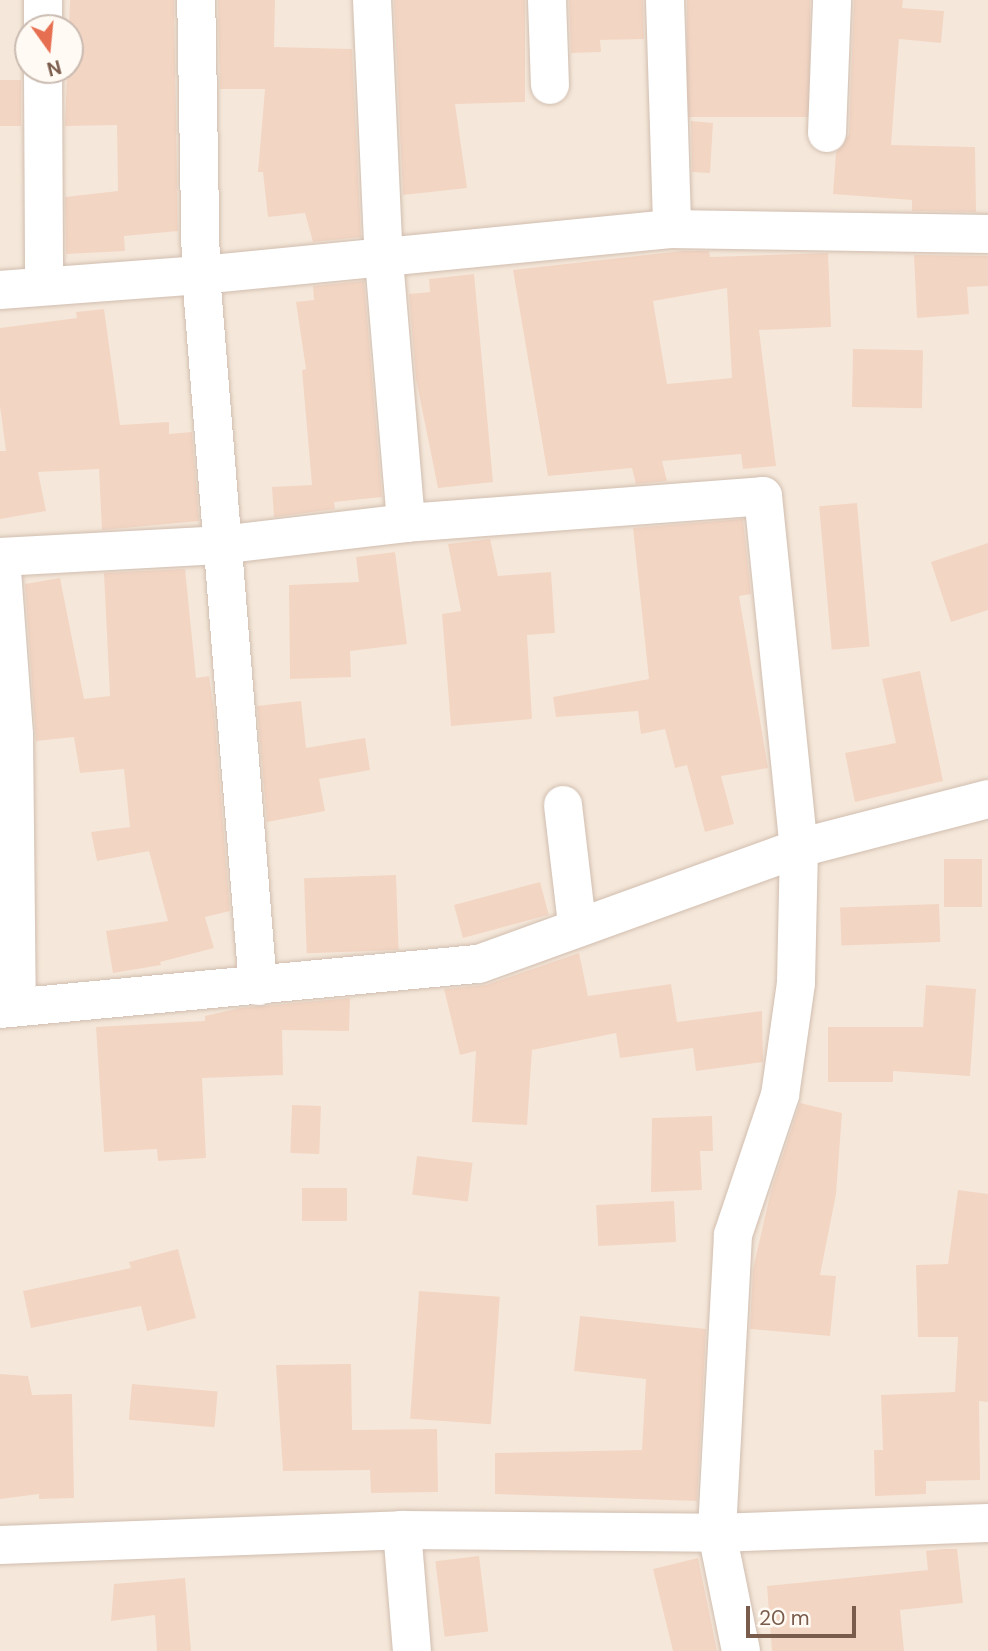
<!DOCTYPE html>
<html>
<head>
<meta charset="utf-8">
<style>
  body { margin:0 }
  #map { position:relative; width:988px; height:1651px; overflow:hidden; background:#fdf6ec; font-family:"DM Sans",sans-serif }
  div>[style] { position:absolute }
  .residential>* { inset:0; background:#f5e8da }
  .building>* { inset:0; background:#f3d5c3; transform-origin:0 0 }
  .roads { filter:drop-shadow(0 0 2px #d1beb0) drop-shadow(0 0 2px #d1beb0) }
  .minor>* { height:38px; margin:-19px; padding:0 19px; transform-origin:19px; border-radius:19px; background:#fff }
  span { translate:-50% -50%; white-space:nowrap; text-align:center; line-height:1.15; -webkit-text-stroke:7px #fffaf3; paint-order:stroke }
  .north { position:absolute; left:14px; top:14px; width:70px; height:70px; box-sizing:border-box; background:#fffaf3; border:2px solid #cabbb1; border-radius:50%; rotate:165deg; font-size:19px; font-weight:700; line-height:28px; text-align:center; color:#7a5c4d }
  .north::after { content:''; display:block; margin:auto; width:24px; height:32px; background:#e76f51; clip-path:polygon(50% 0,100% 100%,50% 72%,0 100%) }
  .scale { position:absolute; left:746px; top:1606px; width:110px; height:32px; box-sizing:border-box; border:4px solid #7a5c4d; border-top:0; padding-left:9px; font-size:21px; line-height:24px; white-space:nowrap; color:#7a5c4d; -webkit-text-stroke:5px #fffaf3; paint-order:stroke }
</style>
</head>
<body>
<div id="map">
  <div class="residential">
    <div style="clip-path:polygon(evenodd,0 0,988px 0,988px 1651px,0 1651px,0 0,28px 28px,70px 28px,70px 70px,28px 70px,28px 28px)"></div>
  </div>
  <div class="building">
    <div style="clip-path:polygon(70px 0,174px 0,178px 231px,124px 236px,125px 251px,66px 254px,65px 197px,118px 191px,117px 125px,65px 126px)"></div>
    <div style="clip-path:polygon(218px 0,275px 0,274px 47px,352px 49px,361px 237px,313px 242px,305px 213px,268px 217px,263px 172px,258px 172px,265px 89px,220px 89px)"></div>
    <div style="clip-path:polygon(394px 0,525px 0,525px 102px,455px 104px,467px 188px,403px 195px)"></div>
    <div style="clip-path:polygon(569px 0,643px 0,644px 39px,600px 40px,601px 52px,571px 53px)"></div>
    <div style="left:687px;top:0;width:123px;height:117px"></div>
    <div style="clip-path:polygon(854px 0,903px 0,902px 8px,944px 11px,941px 43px,899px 39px,891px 145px,975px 147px,976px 212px,912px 211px,912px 200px,833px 194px,836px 153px,849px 134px)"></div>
    <div style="left:21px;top:80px;width:46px;height:21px;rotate:90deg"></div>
    <div style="clip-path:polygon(691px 121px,713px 123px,710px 173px,692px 172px)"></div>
    <div style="clip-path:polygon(evenodd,682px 251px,709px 251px,710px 257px,828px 253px,831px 327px,759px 330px,776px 466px,743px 469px,741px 454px,662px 461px,667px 481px,636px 484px,632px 468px,548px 476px,513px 270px,682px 251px,727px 288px,732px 378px,667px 384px,653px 301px,727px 288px)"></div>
    <div style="clip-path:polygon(914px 255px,988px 256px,988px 286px,967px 287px,969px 314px,917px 318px)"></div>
    <div style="clip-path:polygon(474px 274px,493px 482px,438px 488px,416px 379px,409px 294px,430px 292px,429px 279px)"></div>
    <div style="clip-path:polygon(364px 281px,382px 497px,334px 502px,335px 509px,274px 517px,272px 487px,312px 485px,302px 370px,306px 369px,296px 302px,314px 300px,313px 286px)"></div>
    <div style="clip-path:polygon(104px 309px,120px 425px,169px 422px,169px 434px,192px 432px,199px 521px,102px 530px,99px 469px,38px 472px,46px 511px,0 519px,0 451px,6px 451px,0 406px,0 328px,77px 318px,76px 312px)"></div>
    <div style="left:853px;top:349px;width:70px;height:58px;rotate:1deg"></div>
    <div style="left:857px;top:503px;width:144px;height:38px;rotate:85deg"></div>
    <div style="clip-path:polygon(743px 519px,751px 594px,739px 596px,768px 768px,721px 776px,734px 824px,705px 832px,687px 765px,675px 768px,665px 729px,641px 734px,638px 711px,556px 717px,553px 697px,649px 679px,633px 528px)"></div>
    <div style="clip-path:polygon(490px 539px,498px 576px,551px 572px,555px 633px,527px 635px,532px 719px,451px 726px,442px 614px,461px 611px,448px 544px)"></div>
    <div style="clip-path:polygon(988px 543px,988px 610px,951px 622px,931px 562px)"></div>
    <div style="clip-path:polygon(395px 552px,407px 644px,350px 651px,351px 677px,290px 679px,289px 585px,359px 582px,356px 557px)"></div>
    <div style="clip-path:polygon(185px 569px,196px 678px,209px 676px,214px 711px,230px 911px,205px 917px,214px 948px,160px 962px,161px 965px,113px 973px,106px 931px,168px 921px,149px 851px,97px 861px,91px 832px,130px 827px,124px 769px,80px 773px,74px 737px,36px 741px,25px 584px,60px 578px,84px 699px,110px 696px,104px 573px)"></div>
    <div style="clip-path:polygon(920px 671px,943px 781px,855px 802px,845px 753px,896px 743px,882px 679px)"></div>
    <div style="clip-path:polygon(301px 701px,306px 748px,365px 738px,370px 770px,319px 779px,325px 811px,267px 822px,257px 706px)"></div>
    <div style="left:944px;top:859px;width:38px;height:48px"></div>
    <div style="left:396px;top:875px;width:75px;height:92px;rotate:88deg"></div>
    <div style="left:540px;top:882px;width:34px;height:89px;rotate:75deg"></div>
    <div style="left:939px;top:904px;width:38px;height:99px;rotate:88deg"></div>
    <div style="clip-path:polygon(579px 953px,588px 996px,671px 984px,677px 1022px,762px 1011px,763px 1062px,696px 1071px,693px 1048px,620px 1058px,616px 1033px,532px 1050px,527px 1125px,472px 1122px,476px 1051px,460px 1055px,444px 989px,486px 985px)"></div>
    <div style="clip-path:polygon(926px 985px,976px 989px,970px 1076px,893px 1071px,893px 1082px,828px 1082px,828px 1027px,923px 1027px)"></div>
    <div style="clip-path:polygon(350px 998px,349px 1031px,282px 1030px,283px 1075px,202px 1078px,206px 1158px,158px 1161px,157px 1149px,104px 1152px,96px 1027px,205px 1021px,205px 1016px,240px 1008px)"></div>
    <div style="clip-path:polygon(800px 1103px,842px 1113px,836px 1194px,820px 1275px,836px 1276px,830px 1336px,750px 1329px,753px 1269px,771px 1191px)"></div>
    <div style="left:292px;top:1105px;width:29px;height:48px;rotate:2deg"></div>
    <div style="clip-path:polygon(712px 1116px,713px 1151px,700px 1151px,702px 1190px,651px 1192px,652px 1118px)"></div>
    <div style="left:417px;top:1156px;width:56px;height:39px;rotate:7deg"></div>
    <div style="left:302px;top:1188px;width:45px;height:33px"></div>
    <div style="clip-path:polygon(958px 1190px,988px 1194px,988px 1402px,979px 1401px,980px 1480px,926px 1481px,926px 1494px,875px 1496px,874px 1450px,883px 1450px,881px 1395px,955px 1392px,958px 1337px,918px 1337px,916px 1265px,948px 1264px)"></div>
    <div style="left:674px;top:1201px;width:41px;height:78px;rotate:87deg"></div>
    <div style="clip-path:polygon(178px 1249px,196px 1318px,147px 1331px,141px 1306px,31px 1328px,23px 1291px,131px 1268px,129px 1262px)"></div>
    <div style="left:419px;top:1291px;width:81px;height:128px;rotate:4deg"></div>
    <div style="clip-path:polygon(580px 1316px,706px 1329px,697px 1501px,495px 1494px,495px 1453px,642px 1450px,646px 1379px,574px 1371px)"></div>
    <div style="clip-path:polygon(351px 1364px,352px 1430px,437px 1429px,438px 1492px,371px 1493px,370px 1470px,283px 1471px,276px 1365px)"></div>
    <div style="clip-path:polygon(0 1374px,28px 1376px,32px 1395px,72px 1394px,74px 1498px,39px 1499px,39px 1494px,0 1499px)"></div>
    <div style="left:132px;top:1384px;width:86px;height:36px;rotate:5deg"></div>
    <div style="clip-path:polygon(944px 1549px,957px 1549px,963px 1603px,900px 1610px,904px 1651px,772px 1651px,767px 1586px,928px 1570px,926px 1551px)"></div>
    <div style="left:479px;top:1556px;width:76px;height:44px;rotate:83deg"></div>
    <div style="clip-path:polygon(698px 1558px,717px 1651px,673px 1651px,653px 1569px)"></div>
    <div style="clip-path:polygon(185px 1578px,191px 1651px,157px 1651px,155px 1615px,111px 1621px,114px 1584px)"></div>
  </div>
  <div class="roads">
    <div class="minor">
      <div style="left:43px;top:0;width:28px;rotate:90deg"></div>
      <div style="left:372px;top:0;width:260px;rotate:87.4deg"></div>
      <div style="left:384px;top:260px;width:264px;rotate:85.2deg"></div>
      <div style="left:547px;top:0;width:85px;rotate:88deg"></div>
      <div style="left:665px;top:0;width:229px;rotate:88.2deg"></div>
      <div style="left:43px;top:70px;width:216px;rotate:89.7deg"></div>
      <div style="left:827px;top:133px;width:133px;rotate:-87.8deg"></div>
      <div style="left:0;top:290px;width:202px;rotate:-4.3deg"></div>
      <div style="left:201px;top:275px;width:275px;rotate:-91deg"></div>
      <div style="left:0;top:557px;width:220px;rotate:-3.1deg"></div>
      <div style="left:220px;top:545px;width:187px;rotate:-6.7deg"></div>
      <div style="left:406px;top:523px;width:358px;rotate:-4.3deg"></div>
      <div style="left:763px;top:496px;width:354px;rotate:84.2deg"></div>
      <div style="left:799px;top:848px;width:135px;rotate:91.3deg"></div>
      <div style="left:796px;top:983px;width:113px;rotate:98.1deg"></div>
      <div style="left:780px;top:1095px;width:148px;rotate:108.6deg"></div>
      <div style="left:733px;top:1235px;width:298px;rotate:93.1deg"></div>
      <div style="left:717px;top:1533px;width:120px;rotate:78.5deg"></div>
      <div style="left:1px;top:557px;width:178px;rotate:85.8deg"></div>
      <div style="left:14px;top:735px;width:272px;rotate:89.4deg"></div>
      <div style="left:563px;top:805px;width:121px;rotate:83.3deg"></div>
      <div style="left:258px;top:986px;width:713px;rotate:-94.58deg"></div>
      <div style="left:201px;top:275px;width:473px;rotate:-5.6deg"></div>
      <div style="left:672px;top:229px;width:316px;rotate:0.9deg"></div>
      <div style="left:0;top:1009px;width:481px;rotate:-5.4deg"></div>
      <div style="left:479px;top:964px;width:340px;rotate:-19.9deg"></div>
      <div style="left:799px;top:848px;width:195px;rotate:-14.5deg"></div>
      <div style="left:402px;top:1530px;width:121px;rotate:85.3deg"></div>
      <div style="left:0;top:1545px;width:402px;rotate:-2.1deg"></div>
      <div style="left:402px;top:1530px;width:315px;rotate:0.5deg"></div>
      <div style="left:717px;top:1533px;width:271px;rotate:-2.1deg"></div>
    </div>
  </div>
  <div class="north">N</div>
  <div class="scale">20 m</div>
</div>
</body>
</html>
